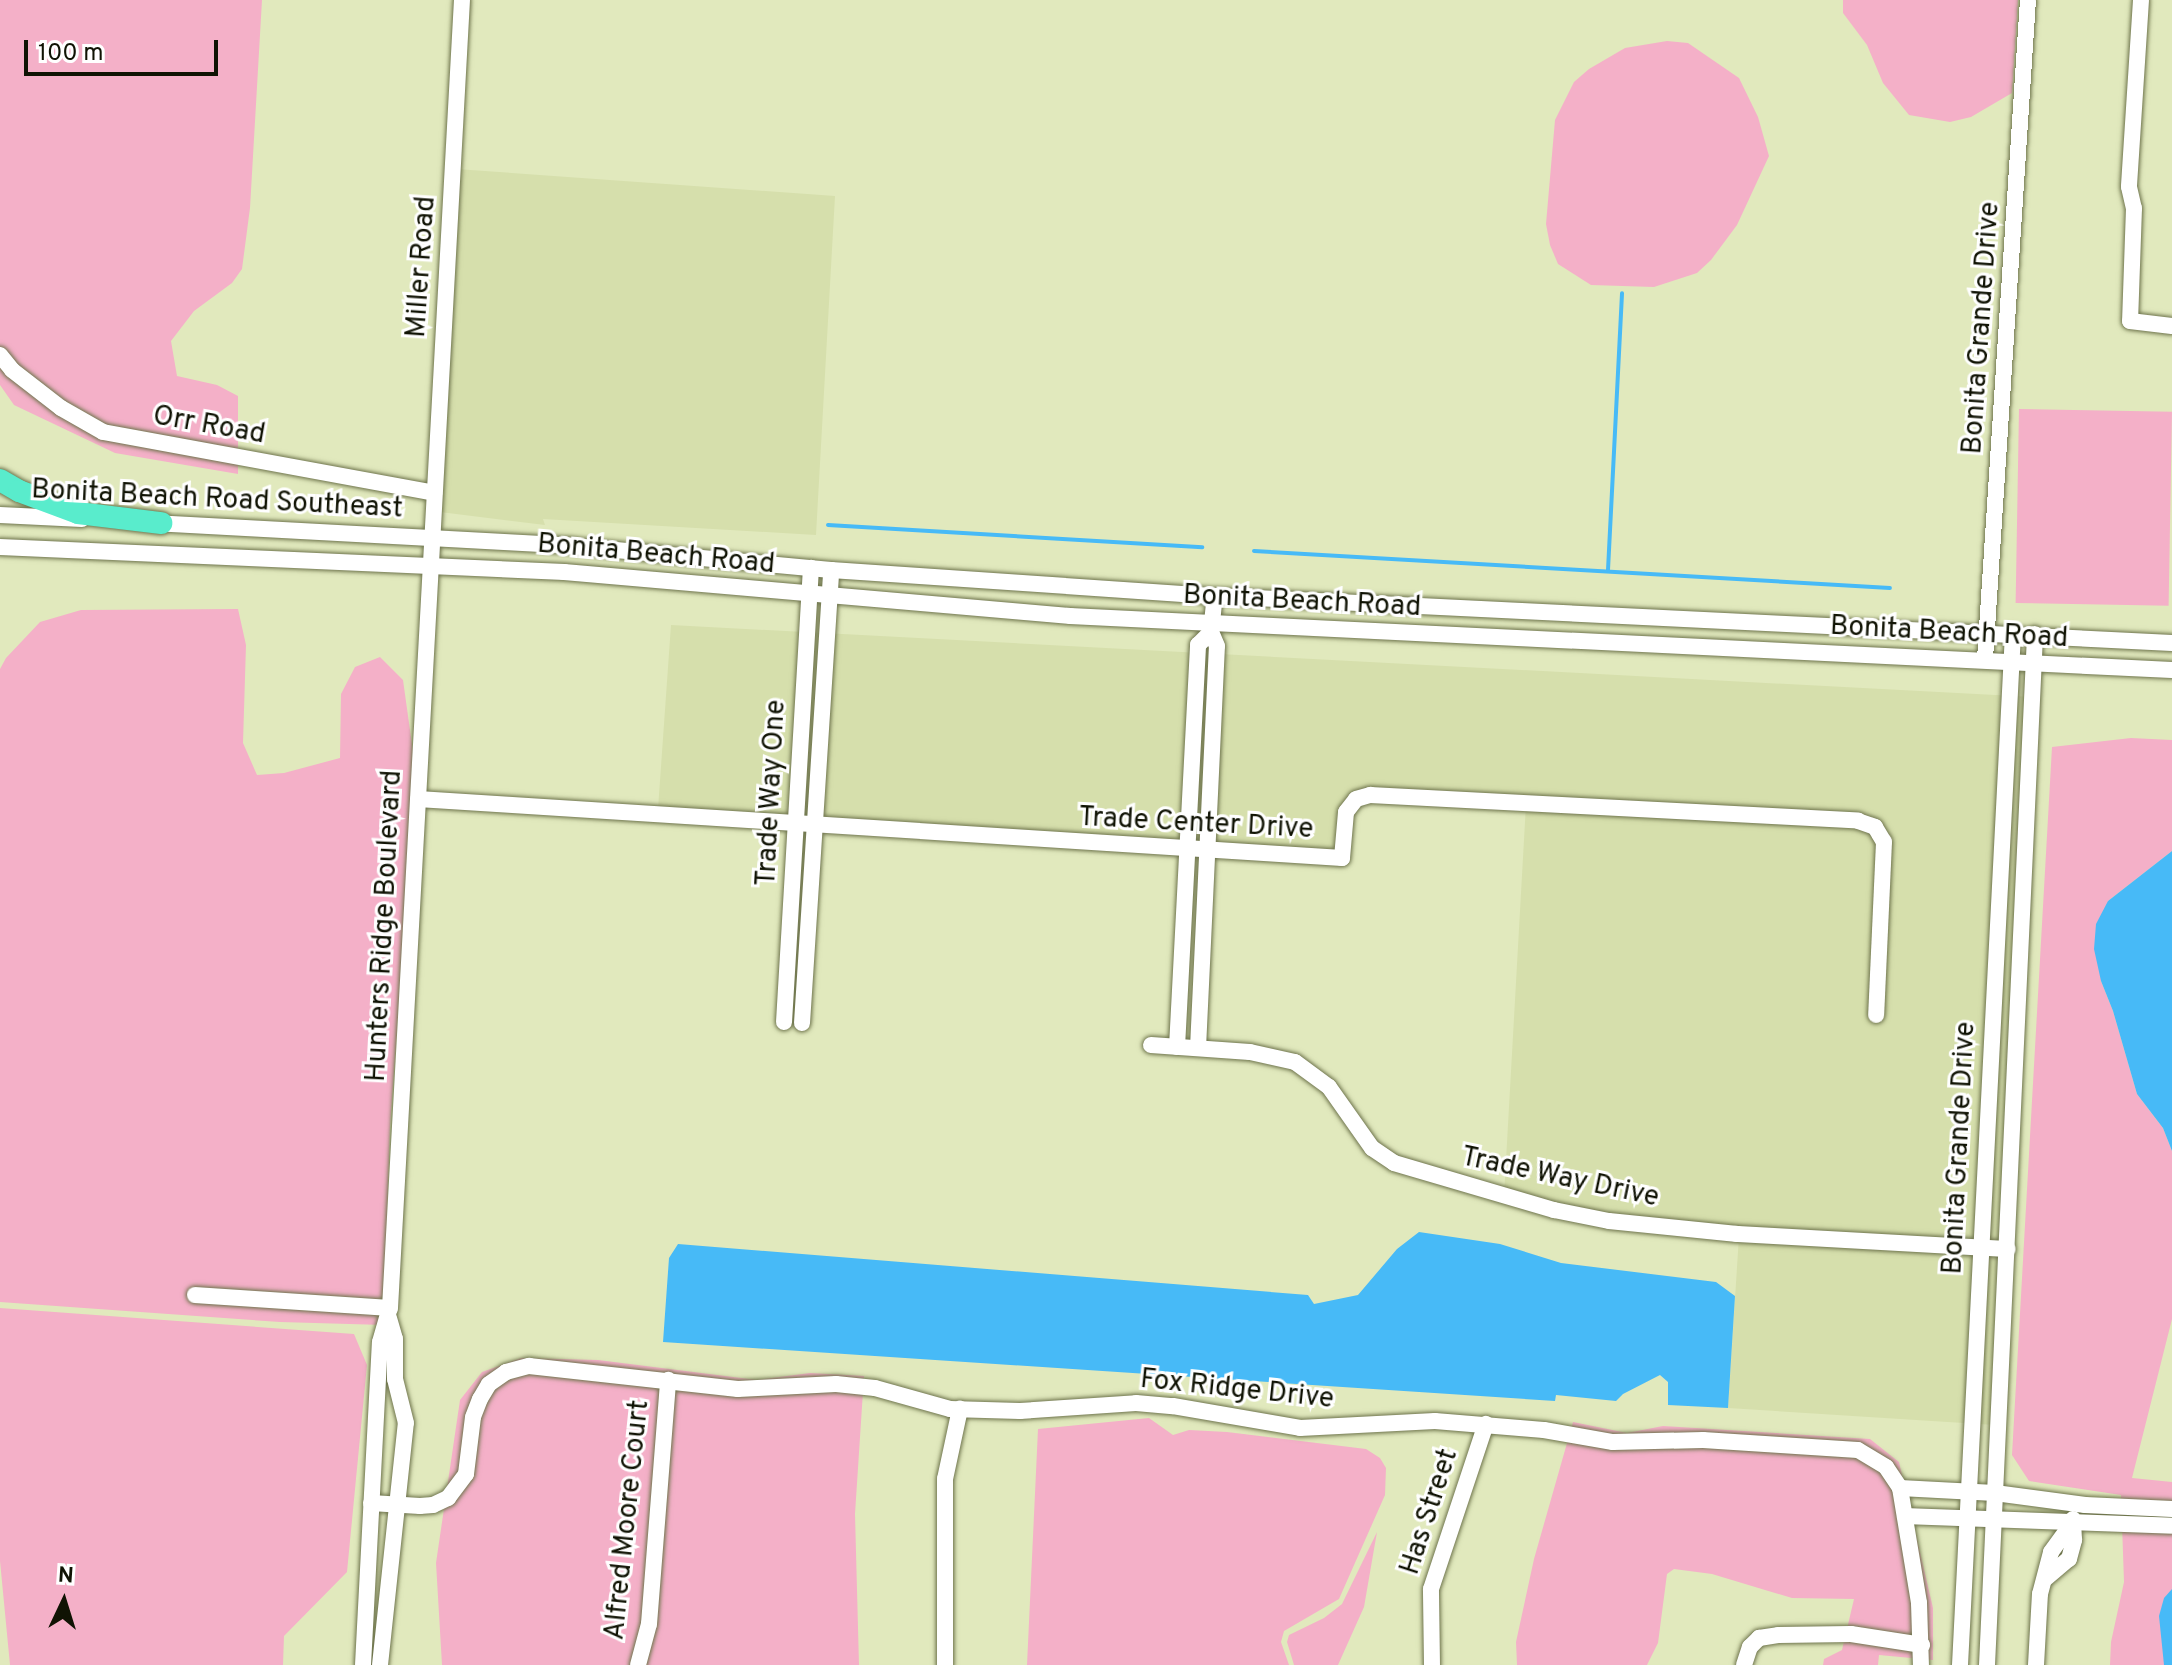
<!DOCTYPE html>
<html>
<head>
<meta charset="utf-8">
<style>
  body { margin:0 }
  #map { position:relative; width:2172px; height:1665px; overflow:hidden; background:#e1e9bd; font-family:Overpass,sans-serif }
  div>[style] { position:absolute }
  .built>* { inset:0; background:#d6dfac }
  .green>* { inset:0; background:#f4b0c8; transform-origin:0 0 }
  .water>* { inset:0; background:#47baf7 }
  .stream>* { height:4px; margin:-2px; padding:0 2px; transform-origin:2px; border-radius:2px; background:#47baf7 }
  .roads { filter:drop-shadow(0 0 2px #6e744c) drop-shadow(0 0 2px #6e744c) }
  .minor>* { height:16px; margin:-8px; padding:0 8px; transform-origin:8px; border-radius:8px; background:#fff }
  .highway>* { height:22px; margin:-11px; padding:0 11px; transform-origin:11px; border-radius:11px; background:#59eccc }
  span { translate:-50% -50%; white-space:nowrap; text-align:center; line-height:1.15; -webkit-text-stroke:6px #fff; paint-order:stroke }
  .street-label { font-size:28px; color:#101304 }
  .north { position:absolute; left:24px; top:1561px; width:80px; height:80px; -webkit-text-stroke:6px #fff; paint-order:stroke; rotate:4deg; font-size:22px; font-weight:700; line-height:32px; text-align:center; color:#101304 }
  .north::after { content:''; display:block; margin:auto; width:28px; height:36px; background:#101304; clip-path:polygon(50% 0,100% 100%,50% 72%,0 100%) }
  .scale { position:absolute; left:24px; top:40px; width:194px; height:36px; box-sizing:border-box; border:4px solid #101304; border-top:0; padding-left:10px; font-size:24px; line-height:28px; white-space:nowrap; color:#101304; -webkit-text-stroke:6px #fff; paint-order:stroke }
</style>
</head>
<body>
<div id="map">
  <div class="built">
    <div style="clip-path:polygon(456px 169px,835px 196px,816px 535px,543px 519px,545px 525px,440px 512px)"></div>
    <div style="clip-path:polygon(671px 625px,2033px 697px,1995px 1425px,1728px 1408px,1739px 1236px,1504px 1196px,1526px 804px,1358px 802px,1344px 837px,1330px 852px,658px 809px)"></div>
  </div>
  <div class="green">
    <div style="clip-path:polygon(0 0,262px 0,250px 208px,242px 269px,232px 283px,194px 311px,171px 341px,177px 376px,217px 385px,238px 396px,238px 474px,115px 453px,14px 405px,0 385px)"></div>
    <div style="clip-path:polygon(1843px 0,2018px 0,2012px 93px,1971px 117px,1950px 122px,1909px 115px,1883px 83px,1867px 45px,1843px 13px)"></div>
    <div style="clip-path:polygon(1667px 41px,1688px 43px,1739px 78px,1758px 117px,1769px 156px,1737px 225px,1711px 260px,1697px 273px,1654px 287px,1591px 285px,1558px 264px,1550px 245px,1546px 224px,1555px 120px,1574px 82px,1589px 69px,1625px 48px)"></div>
    <div style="left:2019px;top:409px;width:153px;height:194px;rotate:1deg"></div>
    <div style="clip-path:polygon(238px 609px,246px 645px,243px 743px,257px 775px,284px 773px,340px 758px,341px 694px,355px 667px,380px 657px,403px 680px,416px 773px,390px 1126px,384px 1325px,280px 1322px,0 1302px,0 669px,6px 658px,40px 622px,81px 610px)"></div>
    <div style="clip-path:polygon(2131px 738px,2172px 740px,2172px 851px,2108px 901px,2101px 981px,2113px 1011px,2137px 1094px,2163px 1128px,2172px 1151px,2172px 1319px,2132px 1478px,2172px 1482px,2172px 1665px,2110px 1665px,2111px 1642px,2124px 1582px,2121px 1495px,2029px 1481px,2012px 1455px,2052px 747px)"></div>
    <div style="clip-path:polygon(0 1308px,354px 1334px,367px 1365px,347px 1572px,284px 1636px,283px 1665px,10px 1665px,0 1561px)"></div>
    <div style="clip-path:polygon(521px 1358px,598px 1360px,757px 1380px,810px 1373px,864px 1376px,855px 1514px,859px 1665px,442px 1665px,436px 1563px,460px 1400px,482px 1372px)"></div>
    <div style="clip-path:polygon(1149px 1418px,1173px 1435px,1189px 1430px,1227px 1432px,1366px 1449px,1380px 1458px,1386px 1468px,1385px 1495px,1339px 1599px,1284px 1631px,1281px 1642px,1289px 1665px,1027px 1665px,1038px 1429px)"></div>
    <div style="clip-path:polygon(1573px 1422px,1627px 1433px,1663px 1426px,1870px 1439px,1899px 1462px,1933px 1608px,1933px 1660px,1879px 1655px,1878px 1665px,1823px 1665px,1824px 1659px,1842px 1650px,1854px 1599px,1792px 1598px,1712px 1574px,1674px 1569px,1667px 1574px,1658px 1643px,1647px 1665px,1517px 1665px,1516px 1642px,1534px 1559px)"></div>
    <div style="clip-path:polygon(1377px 1532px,1364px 1607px,1338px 1665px,1294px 1665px,1287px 1642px,1289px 1635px,1324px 1618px,1342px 1604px)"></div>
  </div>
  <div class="water">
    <div style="clip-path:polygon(2172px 851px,2172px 1151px,2163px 1128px,2137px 1094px,2113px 1011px,2101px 981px,2094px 949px,2096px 924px,2108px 901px)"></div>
    <div style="clip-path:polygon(1419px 1232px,1500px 1244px,1561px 1263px,1716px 1282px,1735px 1296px,1728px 1408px,1668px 1405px,1668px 1382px,1660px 1375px,1623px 1394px,1616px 1401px,1556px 1395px,1555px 1401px,663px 1342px,669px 1258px,678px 1244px,1308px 1295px,1314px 1304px,1358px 1295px,1397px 1249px)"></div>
    <div style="clip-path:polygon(2172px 1589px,2172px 1665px,2164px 1665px,2159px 1616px,2164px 1598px)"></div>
  </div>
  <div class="stream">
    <div style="left:828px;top:525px;width:375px;rotate:3.4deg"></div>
    <div style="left:1254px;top:551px;width:637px;rotate:3.33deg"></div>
    <div style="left:1608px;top:570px;width:277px;rotate:-87.1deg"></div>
  </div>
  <div class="roads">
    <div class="minor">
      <div style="left:2141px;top:0;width:187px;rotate:93.7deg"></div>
      <div style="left:2129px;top:187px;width:22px;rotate:77deg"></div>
      <div style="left:2134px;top:208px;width:113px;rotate:92deg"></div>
      <div style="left:2130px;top:321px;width:42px;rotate:6.8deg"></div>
      <div style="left:0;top:355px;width:19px;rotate:51deg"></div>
      <div style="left:12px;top:370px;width:62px;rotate:37.8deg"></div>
      <div style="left:61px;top:408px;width:48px;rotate:29.7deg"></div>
      <div style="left:103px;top:432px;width:337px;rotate:10.4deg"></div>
      <div style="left:0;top:515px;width:82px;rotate:2.8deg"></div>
      <div style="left:153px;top:523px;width:421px;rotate:3.1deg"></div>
      <div style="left:573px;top:546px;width:259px;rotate:5.3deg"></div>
      <div style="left:831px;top:570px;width:385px;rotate:3.9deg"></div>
      <div style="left:1215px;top:596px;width:958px;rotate:2.81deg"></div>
      <div style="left:0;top:547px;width:565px;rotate:2.54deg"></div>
      <div style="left:564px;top:572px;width:508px;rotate:4.97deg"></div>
      <div style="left:1070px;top:616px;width:1103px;rotate:2.81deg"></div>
      <div style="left:1985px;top:659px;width:660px;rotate:-86.27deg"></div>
      <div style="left:418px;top:799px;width:926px;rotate:3.65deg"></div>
      <div style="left:1342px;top:858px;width:46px;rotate:-85deg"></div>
      <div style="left:1346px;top:812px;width:16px;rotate:-52deg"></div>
      <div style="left:1356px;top:799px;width:15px;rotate:-16deg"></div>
      <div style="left:1370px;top:795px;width:489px;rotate:3deg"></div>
      <div style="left:1858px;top:821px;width:18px;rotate:19deg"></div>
      <div style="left:1875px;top:827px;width:17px;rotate:59deg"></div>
      <div style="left:1884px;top:842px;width:173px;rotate:92.6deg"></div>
      <div style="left:784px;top:1022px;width:455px;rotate:-86.6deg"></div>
      <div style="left:802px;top:1023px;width:454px;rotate:-86.3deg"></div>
      <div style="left:1151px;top:1045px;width:99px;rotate:4deg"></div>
      <div style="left:1250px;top:1052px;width:46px;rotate:12.5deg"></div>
      <div style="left:1295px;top:1062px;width:42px;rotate:36.3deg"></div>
      <div style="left:1329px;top:1087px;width:75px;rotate:54.8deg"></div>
      <div style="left:1372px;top:1148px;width:27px;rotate:34deg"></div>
      <div style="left:1394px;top:1163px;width:167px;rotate:16.4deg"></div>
      <div style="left:1554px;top:1210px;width:56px;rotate:11.3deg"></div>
      <div style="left:1609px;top:1221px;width:129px;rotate:5.8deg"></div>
      <div style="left:1737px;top:1234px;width:271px;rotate:3.2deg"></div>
      <div style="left:1177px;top:1047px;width:403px;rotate:-87deg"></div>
      <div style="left:1198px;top:645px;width:18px;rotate:-45deg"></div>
      <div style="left:1198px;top:1048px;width:402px;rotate:-87.3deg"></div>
      <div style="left:1217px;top:646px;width:15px;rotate:-113deg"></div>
      <div style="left:1211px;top:632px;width:36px;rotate:-84deg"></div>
      <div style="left:195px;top:1295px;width:195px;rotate:3.8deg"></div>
      <div style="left:1900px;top:1488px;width:95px;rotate:3deg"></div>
      <div style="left:1995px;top:1493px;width:91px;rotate:7.6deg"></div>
      <div style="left:2085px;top:1505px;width:87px;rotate:2.6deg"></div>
      <div style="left:371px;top:1503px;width:49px;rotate:3.5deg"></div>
      <div style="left:420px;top:1506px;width:13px;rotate:-4deg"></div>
      <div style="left:433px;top:1505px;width:17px;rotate:-25deg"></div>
      <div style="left:448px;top:1498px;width:30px;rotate:-53deg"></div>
      <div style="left:466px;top:1474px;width:57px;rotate:-83deg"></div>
      <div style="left:473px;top:1417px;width:19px;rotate:-69deg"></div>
      <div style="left:480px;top:1399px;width:17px;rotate:-59deg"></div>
      <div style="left:489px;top:1384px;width:21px;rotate:-35deg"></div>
      <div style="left:506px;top:1372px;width:24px;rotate:-15deg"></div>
      <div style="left:529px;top:1366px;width:210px;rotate:6.3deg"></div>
      <div style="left:738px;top:1389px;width:98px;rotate:-2.9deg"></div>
      <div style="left:836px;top:1384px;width:39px;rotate:6deg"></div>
      <div style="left:875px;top:1388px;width:78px;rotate:15.6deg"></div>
      <div style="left:950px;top:1409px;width:70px;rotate:1.6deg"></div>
      <div style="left:1020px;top:1411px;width:116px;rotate:-3.9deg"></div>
      <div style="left:1136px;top:1403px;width:37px;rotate:5deg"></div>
      <div style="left:1173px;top:1406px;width:129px;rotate:9.8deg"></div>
      <div style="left:1300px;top:1428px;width:135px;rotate:-3deg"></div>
      <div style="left:1435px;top:1421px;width:109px;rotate:4.7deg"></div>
      <div style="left:1544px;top:1430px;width:70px;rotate:9.9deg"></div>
      <div style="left:1613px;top:1442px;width:90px;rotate:-1.3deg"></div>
      <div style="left:1703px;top:1440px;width:155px;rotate:3.7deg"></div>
      <div style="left:1858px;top:1450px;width:33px;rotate:31deg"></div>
      <div style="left:1886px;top:1467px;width:25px;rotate:56deg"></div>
      <div style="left:1900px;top:1488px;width:117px;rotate:80.6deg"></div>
      <div style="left:1919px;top:1603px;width:62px;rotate:88.2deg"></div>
      <div style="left:1905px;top:1516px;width:267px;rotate:2.1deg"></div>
      <div style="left:2046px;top:1578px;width:30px;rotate:-40deg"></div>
      <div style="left:2069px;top:1559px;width:20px;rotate:-75deg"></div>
      <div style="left:2074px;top:1540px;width:21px;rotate:-93deg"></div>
      <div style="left:363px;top:1665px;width:323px;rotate:-87deg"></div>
      <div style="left:380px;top:1342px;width:35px;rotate:-74deg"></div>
      <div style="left:390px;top:1308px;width:1310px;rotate:-86.85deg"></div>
      <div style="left:380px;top:1665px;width:243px;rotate:-83.9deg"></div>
      <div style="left:406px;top:1423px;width:45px;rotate:-104deg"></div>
      <div style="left:395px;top:1379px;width:40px;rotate:-90deg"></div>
      <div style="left:395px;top:1339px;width:22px;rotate:-106deg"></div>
      <div style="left:638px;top:1665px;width:42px;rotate:-75deg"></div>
      <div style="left:649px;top:1624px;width:245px;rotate:-85.5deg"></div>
      <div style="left:945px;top:1665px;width:186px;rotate:-90deg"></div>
      <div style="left:945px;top:1479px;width:72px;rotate:-77.9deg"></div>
      <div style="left:1432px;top:1665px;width:76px;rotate:-90.8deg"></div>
      <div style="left:1431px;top:1589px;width:174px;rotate:-71.6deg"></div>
      <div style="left:1744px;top:1665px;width:19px;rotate:-72deg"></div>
      <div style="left:1750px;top:1647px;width:13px;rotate:-45deg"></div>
      <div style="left:1759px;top:1638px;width:19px;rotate:-9deg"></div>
      <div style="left:1778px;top:1635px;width:73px;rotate:-0.8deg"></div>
      <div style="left:1851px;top:1634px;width:72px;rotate:8.8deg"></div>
      <div style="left:1960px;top:1665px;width:1033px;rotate:-87.06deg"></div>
      <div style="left:1987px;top:1665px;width:1032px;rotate:-87.33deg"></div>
      <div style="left:2036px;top:1665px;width:71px;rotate:-86.8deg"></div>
      <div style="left:2040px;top:1594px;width:43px;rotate:-75.3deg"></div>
      <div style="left:2051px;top:1552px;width:36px;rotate:-54deg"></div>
    </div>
    <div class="highway">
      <div style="left:0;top:480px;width:22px;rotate:30deg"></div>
      <div style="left:19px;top:491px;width:63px;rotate:20.4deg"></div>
      <div style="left:78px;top:513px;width:84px;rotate:6.9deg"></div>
    </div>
  </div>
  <div class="street-label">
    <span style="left:422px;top:267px;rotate:-86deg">Miller Road</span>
    <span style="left:1982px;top:328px;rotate:-86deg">Bonita Grande Drive</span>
    <span style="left:209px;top:426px;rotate:10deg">Orr Road</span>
    <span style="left:217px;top:500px;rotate:3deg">Bonita Beach Road Southeast</span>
    <span style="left:656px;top:555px;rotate:5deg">Bonita Beach Road</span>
    <span style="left:1302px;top:602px;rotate:3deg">Bonita Beach Road</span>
    <span style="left:1949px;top:633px;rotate:3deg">Bonita Beach Road</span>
    <span style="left:772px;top:793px;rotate:-87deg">Trade Way One</span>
    <span style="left:1196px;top:824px;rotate:3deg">Trade Center Drive</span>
    <span style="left:385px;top:926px;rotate:-87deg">Hunters Ridge Boulevard</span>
    <span style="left:1960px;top:1148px;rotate:-87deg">Bonita Grande Drive</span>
    <span style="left:1560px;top:1178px;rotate:12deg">Trade Way Drive</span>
    <span style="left:1237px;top:1390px;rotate:6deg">Fox Ridge Drive</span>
    <span style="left:1430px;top:1512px;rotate:-72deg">Has Street</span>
    <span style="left:628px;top:1520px;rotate:-84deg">Alfred Moore Court</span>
  </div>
  <div class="north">N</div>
  <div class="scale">100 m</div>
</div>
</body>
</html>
